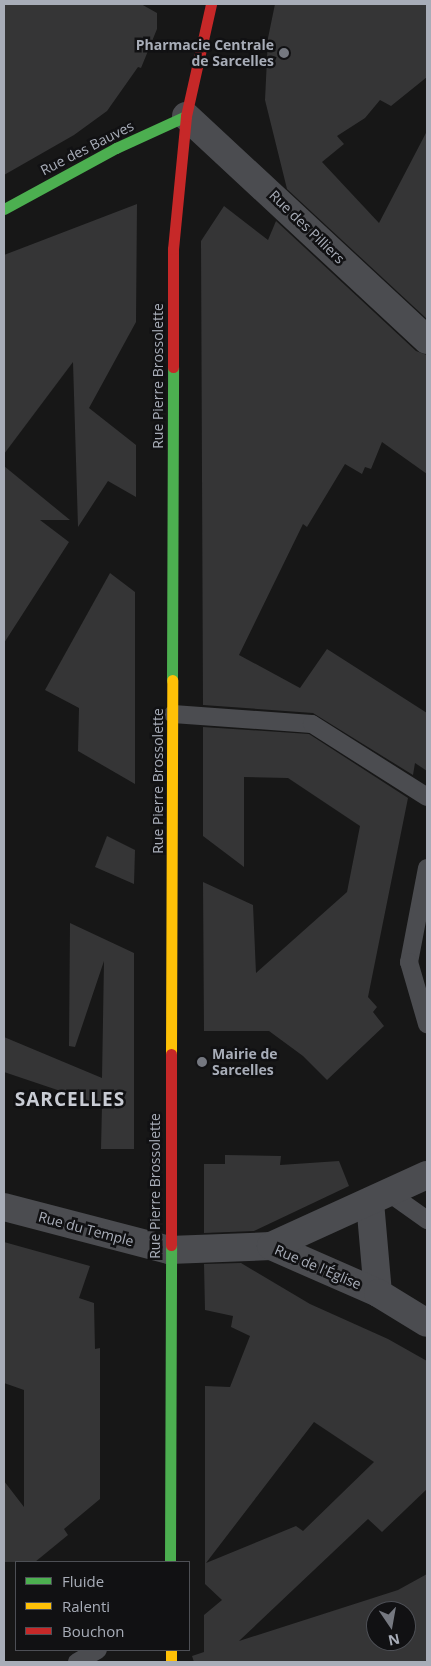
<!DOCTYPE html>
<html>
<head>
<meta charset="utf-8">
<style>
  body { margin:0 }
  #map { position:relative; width:431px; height:1666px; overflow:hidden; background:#171717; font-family:"Open Sans",sans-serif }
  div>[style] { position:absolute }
  .building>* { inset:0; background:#353536 }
  .lane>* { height:18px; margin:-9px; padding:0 9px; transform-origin:9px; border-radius:9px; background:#4b4c50 }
  .street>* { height:28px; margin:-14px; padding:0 14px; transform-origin:14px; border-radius:14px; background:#4b4c50 }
  .fast>* { height:11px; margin:-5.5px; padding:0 5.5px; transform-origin:5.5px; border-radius:5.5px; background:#4caf50 }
  .slow>* { height:11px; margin:-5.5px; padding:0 5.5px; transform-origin:5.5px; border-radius:5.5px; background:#ffc107 }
  .jam>* { height:11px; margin:-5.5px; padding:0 5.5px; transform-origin:5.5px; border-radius:5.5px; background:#c62828 }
  .dots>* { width:14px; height:14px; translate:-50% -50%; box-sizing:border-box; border:2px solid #111113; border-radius:50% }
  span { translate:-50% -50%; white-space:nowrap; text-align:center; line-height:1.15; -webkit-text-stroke:5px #111113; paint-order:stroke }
  .poi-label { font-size:14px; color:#a8adb8; font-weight:700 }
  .right { translate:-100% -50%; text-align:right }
  .left { translate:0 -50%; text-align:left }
  .street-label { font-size:14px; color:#a8adb8 }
  .district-label { font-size:19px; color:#c9ccd4; font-weight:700; letter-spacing:1px }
  .frame { position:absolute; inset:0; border:5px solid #a8adb8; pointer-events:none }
  .legend { position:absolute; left:15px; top:1561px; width:175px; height:90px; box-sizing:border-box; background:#111113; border:1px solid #4d4f55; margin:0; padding:6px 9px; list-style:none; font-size:15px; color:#a8adb8 }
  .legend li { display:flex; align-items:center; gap:10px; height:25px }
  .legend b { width:25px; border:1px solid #4d4f55 }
  .north { position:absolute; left:366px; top:1601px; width:50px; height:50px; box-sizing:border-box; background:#111113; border:1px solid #4d4f55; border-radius:50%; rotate:168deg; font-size:14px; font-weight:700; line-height:20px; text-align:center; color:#a8adb8 }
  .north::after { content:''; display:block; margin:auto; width:18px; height:22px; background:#757880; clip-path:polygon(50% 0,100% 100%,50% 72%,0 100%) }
</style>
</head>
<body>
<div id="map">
  <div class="building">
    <div style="clip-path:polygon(4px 4px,141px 4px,157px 13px,157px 29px,141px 68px,138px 67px,107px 111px,74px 135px,4px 175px)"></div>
    <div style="clip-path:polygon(275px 4px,427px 4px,427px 77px,391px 106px,380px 100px,365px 118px,337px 136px,344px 144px,322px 162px,379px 223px,427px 131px,427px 319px,287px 189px,265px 100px,268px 38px)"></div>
    <div style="clip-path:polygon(137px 204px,136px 322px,89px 408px,136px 445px,136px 497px,108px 481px,78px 527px,73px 362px,4px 454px,4px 255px)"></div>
    <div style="clip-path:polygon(224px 206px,268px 240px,276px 221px,416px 351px,427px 355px,427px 474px,382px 442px,371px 469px,365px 467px,362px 474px,345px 464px,307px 527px,303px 524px,239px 655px,300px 688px,327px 649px,427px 713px,427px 771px,415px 763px,413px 775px,313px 713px,203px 705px,201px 241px)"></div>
    <div style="clip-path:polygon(4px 466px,70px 520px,40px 520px,69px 542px,4px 643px)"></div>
    <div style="clip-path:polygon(110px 573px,135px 592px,135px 784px,78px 751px,79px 708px,45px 690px)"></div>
    <div style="clip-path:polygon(203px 727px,309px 734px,408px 798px,368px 997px,377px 1007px,373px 1012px,384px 1026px,327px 1080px,303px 1056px,269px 1031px,204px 1031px,203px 882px,253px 905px,256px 973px,347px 892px,360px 826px,288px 778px,244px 777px,244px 867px,203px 836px)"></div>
    <div style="clip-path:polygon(107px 836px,135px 850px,134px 884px,95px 867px)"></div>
    <div style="clip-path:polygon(70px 923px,134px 953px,134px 1149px,101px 1149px,102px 1105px,4px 1072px,4px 1037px,102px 1078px,104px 961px,75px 1047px,69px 1046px)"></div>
    <div style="clip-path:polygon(225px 1155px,281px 1156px,280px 1165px,339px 1161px,349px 1186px,254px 1231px,204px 1233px,204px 1164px,225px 1164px)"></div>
    <div style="clip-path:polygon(4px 1242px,90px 1266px,79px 1298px,94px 1303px,95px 1349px,100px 1348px,100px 1499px,64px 1529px,68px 1535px,35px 1562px,4px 1562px,4px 1481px,24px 1507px,24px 1390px,4px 1383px)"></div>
    <div style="clip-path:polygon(evenodd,241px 1263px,310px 1304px,388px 1339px,427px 1361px,427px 1489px,382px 1532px,368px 1519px,239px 1641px,398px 1590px,427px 1574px,427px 1662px,194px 1662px,192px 1656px,204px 1652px,204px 1615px,222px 1600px,205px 1584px,205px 1386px,230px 1387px,250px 1336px,231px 1327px,233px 1316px,205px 1310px,204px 1264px,241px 1263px,314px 1422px,374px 1462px,303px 1531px,296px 1526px,206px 1563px,314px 1422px,241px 1263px,376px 1611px,406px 1611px,406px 1641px,376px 1641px,376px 1611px)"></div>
  </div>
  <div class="lane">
    <div style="left:173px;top:714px;width:139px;rotate:4.1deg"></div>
    <div style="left:312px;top:724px;width:136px;rotate:32.4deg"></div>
    <div style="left:427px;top:868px;width:96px;rotate:100.8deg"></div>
    <div style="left:409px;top:962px;width:65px;rotate:73.8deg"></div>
    <div style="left:389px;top:1193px;width:47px;rotate:35.4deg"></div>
    <div style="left:77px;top:1662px;width:24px;rotate:-30deg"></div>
  </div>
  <div class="street">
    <div style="left:186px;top:116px;width:329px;rotate:42.9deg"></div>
    <div style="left:370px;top:1202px;width:91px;rotate:85deg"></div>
    <div style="left:4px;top:1207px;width:171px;rotate:14.6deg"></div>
    <div style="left:169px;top:1250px;width:102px;rotate:-2.2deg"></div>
    <div style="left:271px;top:1246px;width:117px;rotate:23.7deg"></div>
    <div style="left:378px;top:1293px;width:57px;rotate:31.5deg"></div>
    <div style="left:271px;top:1246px;width:171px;rotate:-24.5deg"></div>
  </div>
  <div class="fast">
    <div style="left:4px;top:209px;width:128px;rotate:-28.6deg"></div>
    <div style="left:116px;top:148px;width:77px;rotate:-24.6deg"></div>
    <div style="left:172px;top:680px;width:313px;rotate:-89.8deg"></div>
    <div style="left:170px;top:1562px;width:317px;rotate:-89.8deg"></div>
  </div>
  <div class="slow">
    <div style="left:171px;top:1054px;width:374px;rotate:-89.8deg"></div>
    <div style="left:171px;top:1650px;width:12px;rotate:90deg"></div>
  </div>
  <div class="jam">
    <div style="left:173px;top:367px;width:118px;rotate:-90deg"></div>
    <div style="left:173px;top:249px;width:134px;rotate:-84.4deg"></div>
    <div style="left:186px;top:116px;width:115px;rotate:-77.4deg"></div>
    <div style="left:171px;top:1245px;width:191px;rotate:-90deg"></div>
  </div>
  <div class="dots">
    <div style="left:284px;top:53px;background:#757880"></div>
    <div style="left:202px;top:1062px;background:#757880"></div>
  </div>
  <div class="poi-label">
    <span class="right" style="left:274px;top:53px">Pharmacie Centrale<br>de Sarcelles</span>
    <span class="left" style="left:212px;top:1062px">Mairie de<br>Sarcelles</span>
  </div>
  <div class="street-label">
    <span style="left:87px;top:148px;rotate:-27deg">Rue des Bauves</span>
    <span style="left:307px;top:227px;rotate:44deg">Rue des Pilliers</span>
    <span style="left:158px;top:376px;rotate:-90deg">Rue Pierre Brossolette</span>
    <span style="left:158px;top:781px;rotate:-90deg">Rue Pierre Brossolette</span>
    <span style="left:155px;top:1186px;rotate:-90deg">Rue Pierre Brossolette</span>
    <span style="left:86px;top:1229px;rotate:15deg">Rue du Temple</span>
    <span style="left:318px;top:1267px;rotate:23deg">Rue de l'Église</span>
  </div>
  <div class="district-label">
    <span style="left:70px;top:1100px">SARCELLES</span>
  </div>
  <div class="frame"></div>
  <ul class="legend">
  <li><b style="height:6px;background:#4caf50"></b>Fluide</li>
  <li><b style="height:6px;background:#ffc107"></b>Ralenti</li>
  <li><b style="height:6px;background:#c62828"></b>Bouchon</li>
  </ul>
  <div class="north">N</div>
</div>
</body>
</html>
